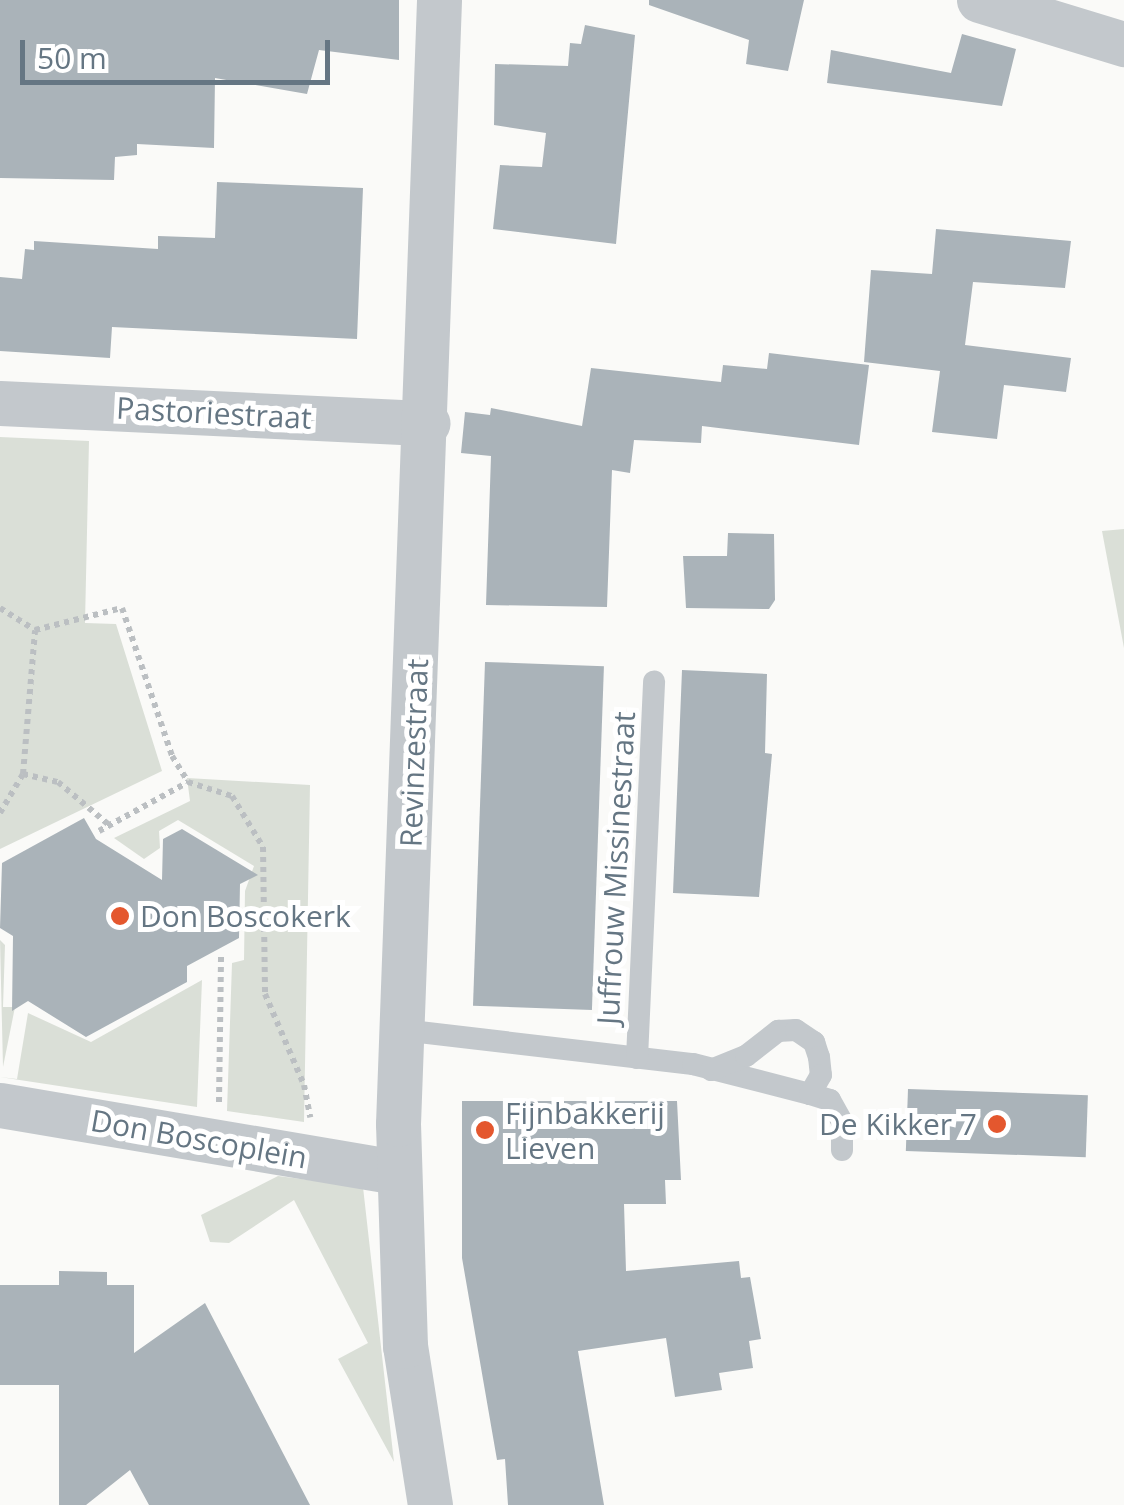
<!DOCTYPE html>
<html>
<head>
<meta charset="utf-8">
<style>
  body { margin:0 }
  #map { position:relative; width:1124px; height:1505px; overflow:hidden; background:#fafaf8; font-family:"Open Sans",sans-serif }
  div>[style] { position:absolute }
  .green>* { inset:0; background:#dadfd7 }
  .building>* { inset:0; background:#aab3b9; transform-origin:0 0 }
  .path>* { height:6px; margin-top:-3px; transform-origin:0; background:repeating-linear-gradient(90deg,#bbbfc2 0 5px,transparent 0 10px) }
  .service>* { height:22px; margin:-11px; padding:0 11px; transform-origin:11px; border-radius:11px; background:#c3c8cc }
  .minor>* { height:45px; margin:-22.5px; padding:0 22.5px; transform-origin:22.5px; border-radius:22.5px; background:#c3c8cc }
  .dots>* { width:28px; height:28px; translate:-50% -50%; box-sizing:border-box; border:5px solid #fff; border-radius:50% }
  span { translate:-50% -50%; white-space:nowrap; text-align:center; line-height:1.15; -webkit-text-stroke:10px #fff; paint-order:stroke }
  .street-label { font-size:30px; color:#657683 }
  .poi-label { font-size:30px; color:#657683 }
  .left { translate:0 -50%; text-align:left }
  .right { translate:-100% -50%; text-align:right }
  .scale { position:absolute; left:20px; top:40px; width:310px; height:45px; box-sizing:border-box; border:5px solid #657683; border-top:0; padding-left:12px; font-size:30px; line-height:35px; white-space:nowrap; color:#657683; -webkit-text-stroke:8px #fff; paint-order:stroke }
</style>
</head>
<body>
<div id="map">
  <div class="green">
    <div style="clip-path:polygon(0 437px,89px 441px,85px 623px,116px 624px,162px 771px,0 849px)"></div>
    <div style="clip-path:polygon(1124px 529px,1124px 648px,1102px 531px)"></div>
    <div style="clip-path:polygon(187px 778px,310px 785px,304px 1122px,227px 1111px,232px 963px,244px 960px,245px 891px,254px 866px,178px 820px,159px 831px,160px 848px,144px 859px,114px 838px,190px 801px)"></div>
    <div style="clip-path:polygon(0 940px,5px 945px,3px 1007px,15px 1007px,3px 1067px)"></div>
    <div style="clip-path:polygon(202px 980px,197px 1107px,0 1077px,17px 1079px,28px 1013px,91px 1042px)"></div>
    <div style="clip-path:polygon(278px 1176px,363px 1187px,394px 1462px,338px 1359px,368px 1343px,294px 1200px,229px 1243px,210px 1242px,201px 1215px)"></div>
  </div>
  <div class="building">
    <div style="clip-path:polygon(0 0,399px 0,399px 60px,319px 50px,307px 94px,215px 78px,214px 148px,137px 144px,137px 155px,115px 157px,114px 180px,0 178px)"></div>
    <div style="clip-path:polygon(649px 0,804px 0,788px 71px,746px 64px,749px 40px,649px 5px)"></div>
    <div style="clip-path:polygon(585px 25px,635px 35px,616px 244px,493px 229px,500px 165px,542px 167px,546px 133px,494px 125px,495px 64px,568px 66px,570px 43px,581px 44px)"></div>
    <div style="clip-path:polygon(962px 34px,1016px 49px,1002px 106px,827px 83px,831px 50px,951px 73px)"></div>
    <div style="clip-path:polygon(217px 182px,363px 188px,357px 339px,112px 327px,110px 358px,0 351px,0 277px,22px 279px,25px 249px,34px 250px,34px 241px,158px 249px,158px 236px,215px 238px)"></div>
    <div style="clip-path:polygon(936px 229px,1071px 241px,1065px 288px,973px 282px,965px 345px,1071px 358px,1066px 392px,1004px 385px,997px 439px,932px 432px,940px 371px,864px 362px,871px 270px,932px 274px)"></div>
    <div style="clip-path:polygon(769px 353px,869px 365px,859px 445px,702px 426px,701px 443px,634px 440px,630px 473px,612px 470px,607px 607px,486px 605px,491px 456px,461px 453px,465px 412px,490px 415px,491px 408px,582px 426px,591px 368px,721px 382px,723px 365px,767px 369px)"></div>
    <div style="clip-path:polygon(728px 533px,774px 534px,775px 600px,769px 609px,686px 608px,683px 556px,727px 556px)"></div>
    <div style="left:485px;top:662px;width:119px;height:344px;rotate:2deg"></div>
    <div style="clip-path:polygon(682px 670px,767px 674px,765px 753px,772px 754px,759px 897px,673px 893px)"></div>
    <div style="clip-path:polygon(84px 818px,96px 839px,162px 880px,163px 839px,182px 829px,258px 875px,240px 884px,239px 938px,187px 966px,187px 982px,86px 1037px,28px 1001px,12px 1011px,13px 936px,0 928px,2px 863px)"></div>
    <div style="left:908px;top:1089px;width:180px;height:62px;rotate:2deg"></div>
    <div style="clip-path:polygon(462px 1101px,677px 1101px,681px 1180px,665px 1180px,666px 1204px,624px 1204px,626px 1271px,739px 1261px,741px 1278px,750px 1277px,761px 1339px,749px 1341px,753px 1368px,719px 1373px,722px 1390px,675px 1397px,666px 1338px,578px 1351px,604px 1505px,508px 1505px,505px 1459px,497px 1460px,462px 1258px)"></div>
    <div style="clip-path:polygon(59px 1271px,107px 1272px,107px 1285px,134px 1285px,134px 1353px,205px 1303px,310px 1505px,149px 1505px,130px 1470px,86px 1505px,59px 1505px,59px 1385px,0 1385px,0 1285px,59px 1285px)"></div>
  </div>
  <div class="path">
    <div style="left:0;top:608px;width:41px;rotate:32.2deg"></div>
    <div style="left:35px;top:630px;width:90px;rotate:-14.2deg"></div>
    <div style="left:122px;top:608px;width:156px;rotate:71.3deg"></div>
    <div style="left:172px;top:756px;width:31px;rotate:58deg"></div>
    <div style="left:188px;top:782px;width:46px;rotate:17.7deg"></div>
    <div style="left:232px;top:796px;width:60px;rotate:58.7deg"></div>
    <div style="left:263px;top:847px;width:147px;rotate:89.2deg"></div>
    <div style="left:265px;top:994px;width:99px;rotate:66.8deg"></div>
    <div style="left:304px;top:1085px;width:33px;rotate:79deg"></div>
    <div style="left:23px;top:774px;width:36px;rotate:13deg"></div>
    <div style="left:58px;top:782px;width:67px;rotate:40.1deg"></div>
    <div style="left:0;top:813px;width:45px;rotate:-59.5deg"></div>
    <div style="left:23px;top:774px;width:144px;rotate:-85.2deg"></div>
    <div style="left:99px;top:831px;width:102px;rotate:-28.8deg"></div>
    <div style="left:219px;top:1102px;width:148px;rotate:-89.2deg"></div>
  </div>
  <div class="service">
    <div style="left:402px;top:1030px;width:293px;rotate:6.7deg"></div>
    <div style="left:693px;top:1064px;width:121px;rotate:14.4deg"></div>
    <div style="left:810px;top:1094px;width:21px;rotate:17deg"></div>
    <div style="left:830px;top:1100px;width:25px;rotate:61deg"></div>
    <div style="left:842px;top:1122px;width:28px;rotate:90deg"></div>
    <div style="left:637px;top:1058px;width:377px;rotate:-87.4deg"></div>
    <div style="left:711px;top:1070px;width:38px;rotate:-22deg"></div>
    <div style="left:746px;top:1056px;width:41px;rotate:-38deg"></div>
    <div style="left:778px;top:1031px;width:18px;rotate:-3deg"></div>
    <div style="left:796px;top:1030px;width:22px;rotate:34deg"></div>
    <div style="left:814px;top:1042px;width:16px;rotate:72deg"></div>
    <div style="left:819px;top:1057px;width:18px;rotate:84deg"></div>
    <div style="left:821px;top:1075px;width:22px;rotate:120deg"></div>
  </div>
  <div class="minor">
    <div style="left:979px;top:0;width:152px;rotate:16.9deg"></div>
    <div style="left:0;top:403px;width:428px;rotate:2.7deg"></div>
    <div style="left:0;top:1105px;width:404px;rotate:9.6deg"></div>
    <div style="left:430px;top:1505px;width:161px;rotate:-98.9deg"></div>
    <div style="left:405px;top:1346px;width:222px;rotate:-91.8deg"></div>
    <div style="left:398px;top:1124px;width:1125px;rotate:-87.91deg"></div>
  </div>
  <div class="dots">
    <div style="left:120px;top:916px;background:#e4572e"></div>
    <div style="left:997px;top:1124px;background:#e4572e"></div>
    <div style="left:485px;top:1130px;background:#e4572e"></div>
  </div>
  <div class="street-label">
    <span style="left:214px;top:413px;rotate:3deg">Pastoriestraat</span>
    <span style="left:414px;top:753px;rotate:-88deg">Revinzestraat</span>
    <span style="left:616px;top:868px;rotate:-87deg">Juffrouw Missinestraat</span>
    <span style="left:199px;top:1139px;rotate:10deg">Don Boscoplein</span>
  </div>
  <div class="poi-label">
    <span class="left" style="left:140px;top:916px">Don Boscokerk</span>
    <span class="left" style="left:505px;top:1130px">Fijnbakkerij<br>Lieven</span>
    <span class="right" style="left:977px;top:1124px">De Kikker 7</span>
  </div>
  <div class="scale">50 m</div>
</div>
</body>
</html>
